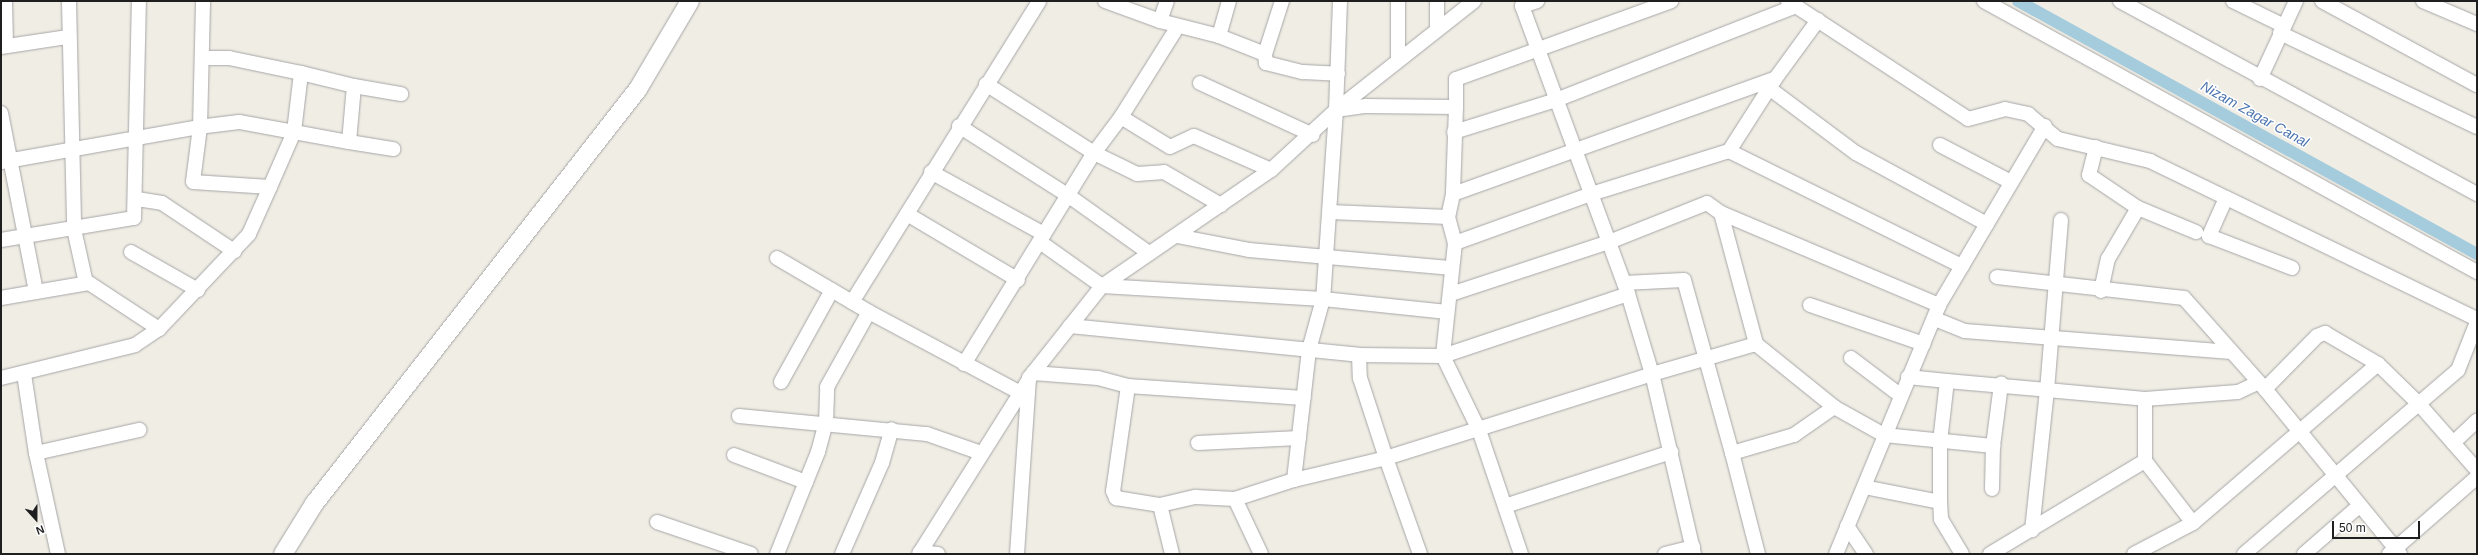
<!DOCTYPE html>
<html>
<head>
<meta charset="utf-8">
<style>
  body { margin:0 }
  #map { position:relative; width:2478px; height:555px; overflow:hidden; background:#f0ede5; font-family:Arial,sans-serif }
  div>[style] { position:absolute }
  .canal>* { height:12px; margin:-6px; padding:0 6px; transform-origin:6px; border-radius:6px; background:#a5ccdd }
  .roads { filter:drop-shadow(0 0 1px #a6a6a6) drop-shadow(0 0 1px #a6a6a6) }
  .minor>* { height:14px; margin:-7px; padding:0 7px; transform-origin:7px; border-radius:7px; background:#fff }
  .tertiary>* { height:18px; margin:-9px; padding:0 9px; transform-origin:9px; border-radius:9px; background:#fff }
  span { translate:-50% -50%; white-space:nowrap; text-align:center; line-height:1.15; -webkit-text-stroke:3px #fff; paint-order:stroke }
  .water-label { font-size:14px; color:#4b74af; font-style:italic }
  .frame { position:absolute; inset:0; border:2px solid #1f1f1f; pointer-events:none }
  .north { position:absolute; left:16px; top:499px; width:40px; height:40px; -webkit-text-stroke:3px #fff; paint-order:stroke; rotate:159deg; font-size:11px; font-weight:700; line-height:16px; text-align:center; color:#1f1f1f }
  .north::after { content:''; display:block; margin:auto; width:14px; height:18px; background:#1f1f1f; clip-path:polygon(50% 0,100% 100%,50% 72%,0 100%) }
  .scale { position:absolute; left:2332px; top:521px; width:88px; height:18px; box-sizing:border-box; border:2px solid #1f1f1f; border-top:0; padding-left:5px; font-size:12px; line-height:14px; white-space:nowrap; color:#1f1f1f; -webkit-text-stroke:3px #fff; paint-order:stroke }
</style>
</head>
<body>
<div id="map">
  <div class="canal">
    <div style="left:2018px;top:1px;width:524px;rotate:28.86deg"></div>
  </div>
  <div class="roads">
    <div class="minor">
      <div style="left:5px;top:1px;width:45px;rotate:88.7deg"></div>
      <div style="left:69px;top:1px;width:228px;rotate:88.7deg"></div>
      <div style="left:74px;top:229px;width:55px;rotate:77.5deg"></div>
      <div style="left:1105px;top:1px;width:59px;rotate:20deg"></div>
      <div style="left:1160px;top:21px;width:61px;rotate:14.3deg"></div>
      <div style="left:1219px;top:36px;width:49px;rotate:21.4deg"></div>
      <div style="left:1265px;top:54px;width:9px;rotate:84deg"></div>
      <div style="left:1266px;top:63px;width:38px;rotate:14deg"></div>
      <div style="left:1303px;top:72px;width:35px;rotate:3deg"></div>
      <div style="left:1340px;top:1px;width:109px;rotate:92.1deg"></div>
      <div style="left:1336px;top:110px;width:176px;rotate:-38.3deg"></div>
      <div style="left:1788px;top:1px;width:215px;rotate:33.2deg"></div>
      <div style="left:1968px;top:119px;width:38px;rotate:-15deg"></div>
      <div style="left:2005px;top:109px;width:24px;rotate:12deg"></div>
      <div style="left:2028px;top:114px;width:39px;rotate:40deg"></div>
      <div style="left:2058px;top:139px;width:95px;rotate:13.4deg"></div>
      <div style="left:2150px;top:161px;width:363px;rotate:25.8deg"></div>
      <div style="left:1984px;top:1px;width:563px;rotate:28.8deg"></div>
      <div style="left:2120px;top:1px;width:406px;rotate:28.4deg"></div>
      <div style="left:2233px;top:1px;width:57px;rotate:26.1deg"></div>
      <div style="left:2322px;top:1px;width:176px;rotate:28.5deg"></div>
      <div style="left:2423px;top:1px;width:59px;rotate:23.1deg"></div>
      <div style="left:1160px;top:21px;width:21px;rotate:-71deg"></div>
      <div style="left:1437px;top:28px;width:27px;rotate:-90deg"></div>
      <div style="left:2280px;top:33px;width:218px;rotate:25.5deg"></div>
      <div style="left:1219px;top:36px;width:36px;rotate:-74deg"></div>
      <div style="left:1px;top:47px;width:68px;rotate:-8.5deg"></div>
      <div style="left:1265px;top:54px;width:56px;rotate:-72.2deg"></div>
      <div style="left:204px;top:58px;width:25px"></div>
      <div style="left:229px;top:58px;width:74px;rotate:11.8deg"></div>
      <div style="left:1398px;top:59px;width:58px;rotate:-90deg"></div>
      <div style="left:2260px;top:79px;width:86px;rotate:-65.2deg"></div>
      <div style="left:1200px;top:83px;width:124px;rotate:24.7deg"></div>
      <div style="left:986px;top:84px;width:128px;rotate:32.6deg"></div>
      <div style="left:1094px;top:153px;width:48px;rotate:26deg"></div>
      <div style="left:1137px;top:174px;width:27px;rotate:-4deg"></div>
      <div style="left:1164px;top:172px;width:66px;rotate:30.1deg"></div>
      <div style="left:354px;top:86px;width:48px;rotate:9.7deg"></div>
      <div style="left:1769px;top:88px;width:109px;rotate:36.8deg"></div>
      <div style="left:1856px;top:153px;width:149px;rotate:28.5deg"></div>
      <div style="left:1456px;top:107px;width:28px;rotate:-90deg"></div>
      <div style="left:1456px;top:79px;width:229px;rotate:-19.9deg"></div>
      <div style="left:1336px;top:110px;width:30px;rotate:-8deg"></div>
      <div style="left:1366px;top:106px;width:90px;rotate:0.6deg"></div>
      <div style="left:1456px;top:107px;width:87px;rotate:92deg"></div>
      <div style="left:1453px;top:194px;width:24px;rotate:102deg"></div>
      <div style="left:1448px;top:217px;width:27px;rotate:75deg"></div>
      <div style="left:1455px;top:243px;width:114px;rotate:96.1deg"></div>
      <div style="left:1443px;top:356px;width:82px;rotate:64.1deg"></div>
      <div style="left:1479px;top:430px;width:131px;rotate:71.3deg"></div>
      <div style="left:1px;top:113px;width:181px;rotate:78.9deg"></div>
      <div style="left:1121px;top:117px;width:57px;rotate:31.5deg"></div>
      <div style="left:1170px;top:147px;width:26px;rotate:-25deg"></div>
      <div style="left:1194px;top:136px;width:84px;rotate:23.8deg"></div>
      <div style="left:959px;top:126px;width:130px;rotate:32.5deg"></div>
      <div style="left:1069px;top:196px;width:98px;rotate:35.5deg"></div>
      <div style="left:1454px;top:132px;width:107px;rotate:-17.4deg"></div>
      <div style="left:1556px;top:100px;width:258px;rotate:-21.4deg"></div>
      <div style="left:349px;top:142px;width:45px;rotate:9deg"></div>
      <div style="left:1940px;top:145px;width:80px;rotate:27.5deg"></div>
      <div style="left:2096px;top:147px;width:29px;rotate:104deg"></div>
      <div style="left:2089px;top:175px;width:59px;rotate:34deg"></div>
      <div style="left:1729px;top:151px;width:260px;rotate:26.3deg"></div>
      <div style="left:1px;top:162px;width:202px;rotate:-10deg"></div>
      <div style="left:200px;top:127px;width:55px;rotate:97.3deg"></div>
      <div style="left:193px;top:182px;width:77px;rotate:3.7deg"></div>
      <div style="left:270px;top:187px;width:60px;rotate:-66.4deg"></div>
      <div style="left:294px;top:132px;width:56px;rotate:10.3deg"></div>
      <div style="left:349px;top:142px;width:56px;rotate:-84.9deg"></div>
      <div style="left:354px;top:86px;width:55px;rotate:-166.2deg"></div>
      <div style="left:301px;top:73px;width:59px;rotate:96.8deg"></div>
      <div style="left:294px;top:132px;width:56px;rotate:-169.7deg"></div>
      <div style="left:239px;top:122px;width:39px;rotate:173deg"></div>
      <div style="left:200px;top:127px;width:126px;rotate:-88.6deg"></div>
      <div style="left:931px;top:172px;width:129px;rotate:28.8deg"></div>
      <div style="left:1453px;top:194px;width:342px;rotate:-19.7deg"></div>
      <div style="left:1775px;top:79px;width:73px;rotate:-53.9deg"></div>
      <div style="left:2226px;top:198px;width:42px;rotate:114.1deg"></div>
      <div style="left:2209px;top:236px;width:89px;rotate:21.1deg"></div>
      <div style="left:137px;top:199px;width:25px;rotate:9deg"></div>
      <div style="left:162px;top:203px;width:87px;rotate:33.7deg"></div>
      <div style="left:1330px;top:212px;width:118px;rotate:2.4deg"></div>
      <div style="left:1721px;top:213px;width:136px;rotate:75deg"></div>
      <div style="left:1756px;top:344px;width:100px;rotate:38.9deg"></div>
      <div style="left:1834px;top:407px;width:57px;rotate:29.2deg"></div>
      <div style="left:1884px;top:435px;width:110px;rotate:5.8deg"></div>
      <div style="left:907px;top:214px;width:129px;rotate:30.7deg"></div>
      <div style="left:2061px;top:220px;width:171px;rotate:94.7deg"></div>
      <div style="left:2047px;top:390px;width:98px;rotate:5.2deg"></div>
      <div style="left:2145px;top:399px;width:93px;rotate:-4.3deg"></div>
      <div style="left:2238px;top:392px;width:23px;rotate:-25deg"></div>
      <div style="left:1177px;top:236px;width:73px;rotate:11deg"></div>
      <div style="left:1249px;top:250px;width:204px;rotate:5.1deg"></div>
      <div style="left:1px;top:240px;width:135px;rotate:-9.4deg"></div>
      <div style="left:134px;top:218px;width:217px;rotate:-88.7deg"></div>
      <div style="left:1040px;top:242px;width:76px;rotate:35.4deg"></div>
      <div style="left:1102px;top:286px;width:221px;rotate:3.4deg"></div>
      <div style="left:1323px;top:299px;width:125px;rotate:6deg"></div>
      <div style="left:1455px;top:243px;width:145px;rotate:-19.8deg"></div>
      <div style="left:1591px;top:194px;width:145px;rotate:-17.3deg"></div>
      <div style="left:1729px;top:151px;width:85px;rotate:-57.4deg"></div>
      <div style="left:131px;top:252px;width:77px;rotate:29.6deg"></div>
      <div style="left:777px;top:258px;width:107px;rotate:30.4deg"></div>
      <div style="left:1997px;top:277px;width:188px;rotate:6.4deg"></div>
      <div style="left:2184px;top:298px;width:122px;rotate:48.3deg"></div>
      <div style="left:2265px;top:389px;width:213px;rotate:50.7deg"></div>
      <div style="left:1624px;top:283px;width:60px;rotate:-2.9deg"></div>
      <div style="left:1684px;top:280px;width:180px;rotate:74.5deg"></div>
      <div style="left:2101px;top:291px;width:33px;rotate:-78deg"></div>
      <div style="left:2108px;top:259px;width:59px;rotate:-59.5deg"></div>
      <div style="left:2138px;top:208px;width:63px;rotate:22.5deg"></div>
      <div style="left:1451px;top:294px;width:166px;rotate:-18.2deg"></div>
      <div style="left:1609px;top:242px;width:105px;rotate:-21.7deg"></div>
      <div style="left:1707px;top:203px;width:17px;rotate:36deg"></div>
      <div style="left:1721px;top:213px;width:237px;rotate:22.9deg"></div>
      <div style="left:1px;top:298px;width:89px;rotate:-9.7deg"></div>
      <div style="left:89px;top:283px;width:84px;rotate:33.3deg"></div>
      <div style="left:852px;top:302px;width:354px;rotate:-58.1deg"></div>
      <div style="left:1810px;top:305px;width:120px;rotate:18.9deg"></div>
      <div style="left:1935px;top:319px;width:32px;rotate:22deg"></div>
      <div style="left:1965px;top:331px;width:267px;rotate:4.5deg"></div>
      <div style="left:1070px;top:326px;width:290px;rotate:5.7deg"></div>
      <div style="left:1359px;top:355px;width:84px;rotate:0.7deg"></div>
      <div style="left:1443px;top:356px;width:195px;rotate:-18.5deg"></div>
      <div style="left:1359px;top:355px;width:23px;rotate:88deg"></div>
      <div style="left:1360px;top:378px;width:84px;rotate:72deg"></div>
      <div style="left:1386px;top:458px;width:279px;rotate:-17.5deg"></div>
      <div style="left:1652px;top:374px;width:84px;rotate:-106.7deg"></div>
      <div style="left:1628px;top:294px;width:307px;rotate:-110.2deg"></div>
      <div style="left:1522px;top:6px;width:16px;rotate:-18deg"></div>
      <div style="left:1851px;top:358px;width:61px;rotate:37.1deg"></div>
      <div style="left:964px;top:364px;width:248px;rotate:-58.4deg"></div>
      <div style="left:1094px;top:153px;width:45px;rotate:-53.1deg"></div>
      <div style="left:1121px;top:117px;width:107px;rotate:-57.9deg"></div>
      <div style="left:1033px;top:373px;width:111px;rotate:-51.6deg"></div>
      <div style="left:1102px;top:286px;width:205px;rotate:-34.5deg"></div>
      <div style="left:1271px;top:170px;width:88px;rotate:-42.7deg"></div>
      <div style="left:1336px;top:110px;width:189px;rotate:93.9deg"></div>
      <div style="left:1323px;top:299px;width:53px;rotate:105.4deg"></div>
      <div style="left:1309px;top:350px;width:131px;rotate:96.6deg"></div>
      <div style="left:24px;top:374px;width:80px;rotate:81.4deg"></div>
      <div style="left:36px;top:453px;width:103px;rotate:77.7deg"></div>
      <div style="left:1908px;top:377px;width:39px;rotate:6deg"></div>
      <div style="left:1px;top:378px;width:138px;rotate:-13.8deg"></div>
      <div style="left:135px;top:345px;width:29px;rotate:-34deg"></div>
      <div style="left:159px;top:329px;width:131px;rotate:-46.5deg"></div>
      <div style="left:249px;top:234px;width:51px;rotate:-65.9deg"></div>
      <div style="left:781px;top:382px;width:105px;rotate:-61deg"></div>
      <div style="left:1128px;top:386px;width:106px;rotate:98.1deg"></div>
      <div style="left:1113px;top:491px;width:8px;rotate:67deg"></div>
      <div style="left:1116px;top:498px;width:45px;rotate:9deg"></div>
      <div style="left:1160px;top:505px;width:37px;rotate:-13deg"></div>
      <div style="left:1196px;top:497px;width:39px;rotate:3deg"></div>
      <div style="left:2265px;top:389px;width:74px;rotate:-45.5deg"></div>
      <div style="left:2317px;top:336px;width:9px;rotate:-21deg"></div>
      <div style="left:2325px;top:333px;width:61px;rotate:30.3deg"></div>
      <div style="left:2378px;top:364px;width:57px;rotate:44.3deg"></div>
      <div style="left:2419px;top:404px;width:88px;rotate:48.7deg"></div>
      <div style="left:2145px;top:399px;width:62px;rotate:90deg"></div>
      <div style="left:2145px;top:461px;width:78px;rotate:52.3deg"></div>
      <div style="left:739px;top:416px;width:189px;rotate:5.5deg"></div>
      <div style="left:927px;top:434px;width:57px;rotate:19.4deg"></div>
      <div style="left:1198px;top:443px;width:101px;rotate:-2.8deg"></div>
      <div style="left:2453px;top:443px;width:33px;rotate:-43deg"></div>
      <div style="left:36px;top:453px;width:106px;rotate:-12.6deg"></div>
      <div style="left:734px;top:455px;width:77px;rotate:20.6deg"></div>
      <div style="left:1864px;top:487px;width:77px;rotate:11.2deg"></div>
      <div style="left:1992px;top:489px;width:43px;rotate:-88.7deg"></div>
      <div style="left:1993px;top:446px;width:63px;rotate:-82.6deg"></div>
      <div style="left:1160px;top:505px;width:50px;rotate:76.2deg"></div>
      <div style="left:1505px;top:506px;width:175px;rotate:-18deg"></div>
      <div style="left:657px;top:522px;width:99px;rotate:18.8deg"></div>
      <div style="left:1847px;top:526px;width:34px;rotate:56deg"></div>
      <div style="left:920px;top:552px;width:18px;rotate:6deg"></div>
      <div style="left:777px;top:554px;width:110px;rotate:-68.1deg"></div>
      <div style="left:818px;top:452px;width:30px;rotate:-75deg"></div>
      <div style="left:826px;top:423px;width:36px;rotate:-88deg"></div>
      <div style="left:827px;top:387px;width:86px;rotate:-60.8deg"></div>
      <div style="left:869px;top:312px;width:170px;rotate:28.1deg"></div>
      <div style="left:842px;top:554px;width:99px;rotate:-66.3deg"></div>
      <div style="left:882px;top:463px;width:35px;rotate:-74deg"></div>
      <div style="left:919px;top:554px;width:214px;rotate:-57.8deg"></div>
      <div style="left:1033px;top:373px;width:65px;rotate:4.4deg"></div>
      <div style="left:1098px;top:378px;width:31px;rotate:15deg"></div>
      <div style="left:1128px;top:386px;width:176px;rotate:3.9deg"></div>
      <div style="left:1017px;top:554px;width:177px;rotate:-86.1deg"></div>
      <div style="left:1261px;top:554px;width:61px;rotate:-115.3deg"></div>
      <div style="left:1235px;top:499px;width:62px;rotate:-17.9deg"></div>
      <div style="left:1294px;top:480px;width:95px;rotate:-13.4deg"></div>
      <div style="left:1386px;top:458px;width:102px;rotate:70.5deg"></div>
      <div style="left:1665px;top:554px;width:29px;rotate:-14deg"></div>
      <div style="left:1694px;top:554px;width:185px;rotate:-103.1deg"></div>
      <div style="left:1652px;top:374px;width:108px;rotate:-16.1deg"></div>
      <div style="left:1758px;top:554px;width:104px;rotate:-104.4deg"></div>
      <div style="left:1732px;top:453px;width:65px;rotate:-16.2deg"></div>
      <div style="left:1794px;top:435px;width:49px;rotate:-35deg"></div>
      <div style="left:1836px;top:554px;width:269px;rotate:-67.5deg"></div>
      <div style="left:1939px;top:305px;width:208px;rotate:-59.4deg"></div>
      <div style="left:1962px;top:554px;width:41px;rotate:-121deg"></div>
      <div style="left:1941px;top:519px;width:17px;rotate:-93deg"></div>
      <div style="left:1940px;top:502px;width:60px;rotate:-90deg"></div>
      <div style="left:1940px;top:442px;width:61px;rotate:-83.5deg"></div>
      <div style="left:1947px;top:381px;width:100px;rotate:5.1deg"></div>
      <div style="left:2047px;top:390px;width:141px;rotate:96.1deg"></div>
      <div style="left:1990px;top:554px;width:181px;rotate:-31deg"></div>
      <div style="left:2134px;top:554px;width:67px;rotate:-27.7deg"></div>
      <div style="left:2193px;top:523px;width:244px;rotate:-40.7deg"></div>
      <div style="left:2244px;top:554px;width:282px;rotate:-40.7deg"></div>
      <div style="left:2458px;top:370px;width:52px;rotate:-68.4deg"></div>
      <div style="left:2304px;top:554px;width:73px;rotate:-41.1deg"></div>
      <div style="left:2389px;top:554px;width:117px;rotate:-41.2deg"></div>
    </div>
    <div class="tertiary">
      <div style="left:283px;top:554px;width:59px;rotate:-58.2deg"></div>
      <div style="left:314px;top:504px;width:526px;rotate:-52.02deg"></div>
      <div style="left:638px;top:89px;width:102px;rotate:-59.4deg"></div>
    </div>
  </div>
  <div class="water-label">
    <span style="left:2255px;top:114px;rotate:29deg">Nizam Zagar Canal</span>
  </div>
  <div class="frame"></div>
  <div class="north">N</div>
  <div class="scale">50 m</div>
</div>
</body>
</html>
